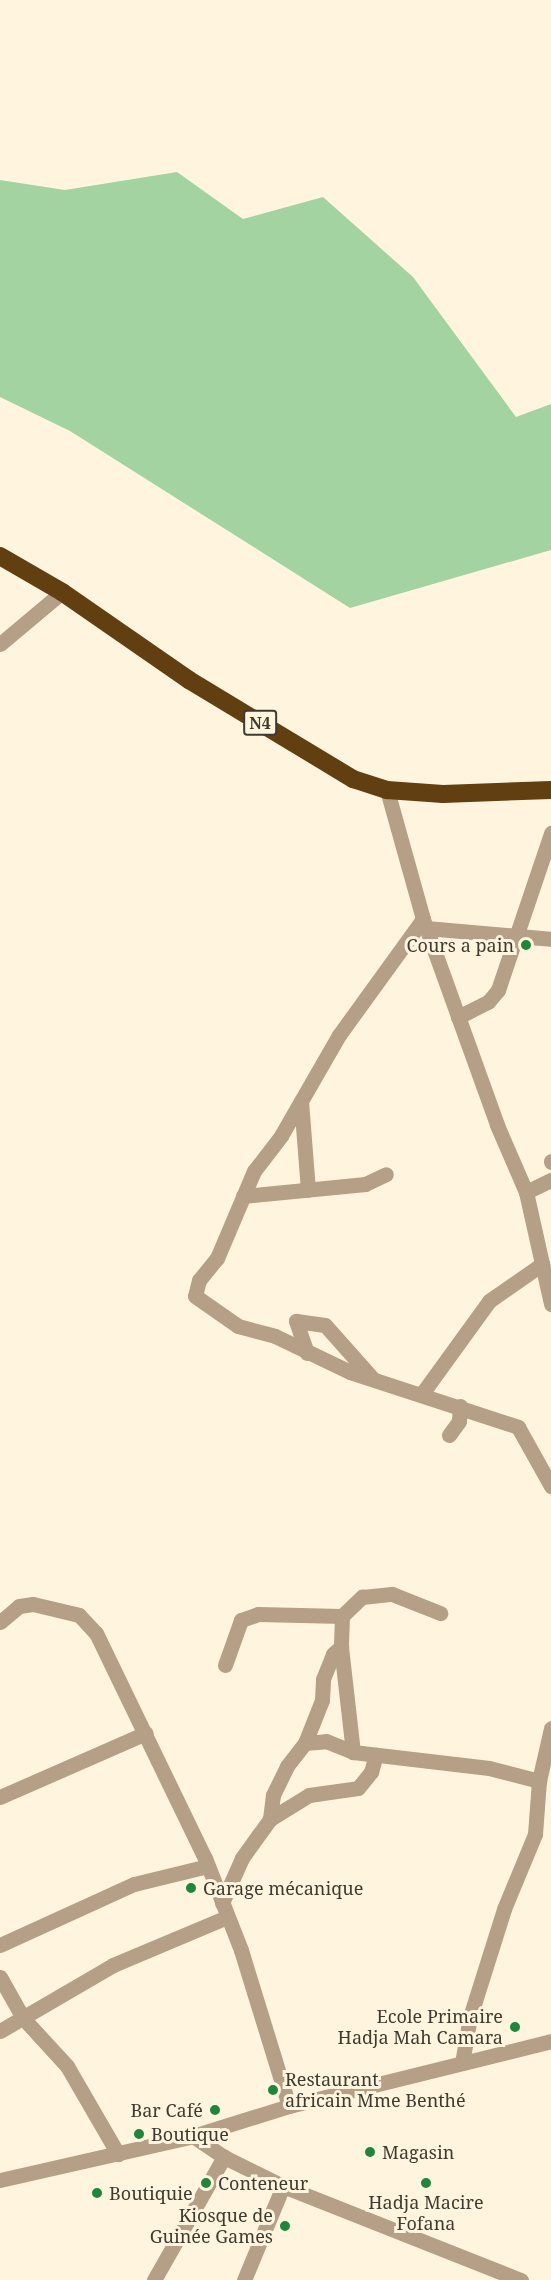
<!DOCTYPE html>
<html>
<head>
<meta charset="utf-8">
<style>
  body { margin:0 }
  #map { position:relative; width:551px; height:2280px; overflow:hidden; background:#fff5de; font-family:"Noto Serif",serif }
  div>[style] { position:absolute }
  .green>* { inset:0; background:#a2d3a1 }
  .minor>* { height:15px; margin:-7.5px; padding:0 7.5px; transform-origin:7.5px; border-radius:7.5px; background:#b59f87 }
  .highway>* { height:18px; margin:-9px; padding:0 9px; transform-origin:9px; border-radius:9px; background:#623f11 }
  .dots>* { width:16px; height:16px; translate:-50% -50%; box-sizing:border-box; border:3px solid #fff5de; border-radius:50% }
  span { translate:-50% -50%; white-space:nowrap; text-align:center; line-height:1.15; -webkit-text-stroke:6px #fff5de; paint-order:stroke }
  .shield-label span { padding:2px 4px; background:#fff5de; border:2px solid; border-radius:4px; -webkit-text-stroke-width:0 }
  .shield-label { font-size:16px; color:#3f3a2f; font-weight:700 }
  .poi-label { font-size:18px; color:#3f3a2f }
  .right { translate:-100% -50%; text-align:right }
  .left { translate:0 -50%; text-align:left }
</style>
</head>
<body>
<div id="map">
  <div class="green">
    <div style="clip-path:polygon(177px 172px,243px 219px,323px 197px,413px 277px,516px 417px,551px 404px,551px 550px,350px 608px,70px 431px,0 397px,0 180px,65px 190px)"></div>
  </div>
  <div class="minor">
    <div style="left:0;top:644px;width:81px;rotate:-40deg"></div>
    <div style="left:387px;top:790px;width:134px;rotate:74.4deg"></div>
    <div style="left:423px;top:919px;width:219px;rotate:70.2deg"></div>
    <div style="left:497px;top:1125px;width:73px;rotate:66.6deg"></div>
    <div style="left:526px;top:1192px;width:115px;rotate:77.4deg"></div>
    <div style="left:423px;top:919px;width:143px;rotate:125.9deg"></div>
    <div style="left:339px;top:1035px;width:116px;rotate:119.9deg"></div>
    <div style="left:281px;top:1136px;width:44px;rotate:127.6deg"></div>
    <div style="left:254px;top:1171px;width:95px;rotate:113deg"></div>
    <div style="left:217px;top:1258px;width:28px;rotate:129deg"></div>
    <div style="left:199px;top:1280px;width:16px;rotate:104deg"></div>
    <div style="left:195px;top:1296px;width:52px;rotate:34.9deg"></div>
    <div style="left:238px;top:1326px;width:38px;rotate:15deg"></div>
    <div style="left:275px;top:1336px;width:83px;rotate:25.6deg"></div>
    <div style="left:350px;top:1372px;width:177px;rotate:18.1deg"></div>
    <div style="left:518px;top:1427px;width:68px;rotate:60.8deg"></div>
    <div style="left:426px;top:928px;width:125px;rotate:5deg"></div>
    <div style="left:458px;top:1017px;width:34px;rotate:-27deg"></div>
    <div style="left:488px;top:1002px;width:16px;rotate:-50deg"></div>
    <div style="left:498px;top:990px;width:166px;rotate:-71.3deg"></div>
    <div style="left:301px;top:1101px;width:89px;rotate:85.5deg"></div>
    <div style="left:551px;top:1161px;width:1px;rotate:90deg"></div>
    <div style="left:526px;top:1192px;width:28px;rotate:-26deg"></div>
    <div style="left:243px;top:1196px;width:123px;rotate:-5.6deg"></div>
    <div style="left:365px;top:1184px;width:23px;rotate:-25deg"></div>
    <div style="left:307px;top:1353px;width:34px;rotate:-109deg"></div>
    <div style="left:296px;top:1321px;width:29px;rotate:8deg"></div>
    <div style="left:325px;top:1325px;width:71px;rotate:48.4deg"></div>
    <div style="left:421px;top:1395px;width:116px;rotate:-54.1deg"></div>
    <div style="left:489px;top:1301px;width:65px;rotate:-34.9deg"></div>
    <div style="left:449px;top:1435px;width:17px;rotate:-54deg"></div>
    <div style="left:459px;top:1421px;width:15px;rotate:-86deg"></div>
    <div style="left:342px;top:1616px;width:31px;rotate:92deg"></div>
    <div style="left:341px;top:1647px;width:106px;rotate:83.5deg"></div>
    <div style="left:0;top:1622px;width:25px;rotate:-40deg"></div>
    <div style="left:19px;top:1606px;width:14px;rotate:-8deg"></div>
    <div style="left:33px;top:1604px;width:47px;rotate:13.4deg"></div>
    <div style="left:79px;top:1615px;width:25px;rotate:47deg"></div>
    <div style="left:96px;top:1633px;width:250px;rotate:64.2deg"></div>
    <div style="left:205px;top:1858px;width:99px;rotate:68.6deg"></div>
    <div style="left:241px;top:1950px;width:163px;rotate:72.9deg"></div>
    <div style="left:225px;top:1665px;width:48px;rotate:-70.4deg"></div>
    <div style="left:241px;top:1620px;width:18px;rotate:-19deg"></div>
    <div style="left:258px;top:1614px;width:84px;rotate:1.4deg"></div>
    <div style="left:342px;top:1616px;width:28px;rotate:-44deg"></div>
    <div style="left:362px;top:1597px;width:30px;rotate:-6deg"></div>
    <div style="left:392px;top:1594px;width:52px;rotate:21.6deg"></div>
    <div style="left:305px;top:1743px;width:46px;rotate:-68.4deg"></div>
    <div style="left:322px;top:1700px;width:21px;rotate:-87deg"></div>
    <div style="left:323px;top:1679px;width:27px;rotate:-68deg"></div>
    <div style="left:333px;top:1654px;width:11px;rotate:-41deg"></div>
    <div style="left:0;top:1797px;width:159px;rotate:-23.7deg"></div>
    <div style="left:270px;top:1819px;width:24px;rotate:-83deg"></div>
    <div style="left:273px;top:1795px;width:32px;rotate:-64deg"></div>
    <div style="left:287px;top:1766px;width:29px;rotate:-52deg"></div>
    <div style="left:305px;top:1743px;width:21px;rotate:-5deg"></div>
    <div style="left:326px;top:1741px;width:29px;rotate:22deg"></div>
    <div style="left:353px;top:1752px;width:137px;rotate:6.7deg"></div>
    <div style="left:489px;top:1768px;width:52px;rotate:14.6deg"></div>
    <div style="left:222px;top:1903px;width:49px;rotate:-66deg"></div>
    <div style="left:242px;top:1858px;width:48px;rotate:-54.3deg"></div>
    <div style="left:270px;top:1819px;width:46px;rotate:-31.6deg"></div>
    <div style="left:309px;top:1795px;width:49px;rotate:-8.1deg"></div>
    <div style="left:358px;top:1788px;width:21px;rotate:-51deg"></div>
    <div style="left:371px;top:1772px;width:18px;rotate:-74deg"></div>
    <div style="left:0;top:1945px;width:147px;rotate:-24.5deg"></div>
    <div style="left:134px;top:1884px;width:76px;rotate:-13.7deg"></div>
    <div style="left:0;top:1977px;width:47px;rotate:60.7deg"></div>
    <div style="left:23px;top:2018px;width:65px;rotate:47.5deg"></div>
    <div style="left:67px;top:2066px;width:102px;rotate:59.9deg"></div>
    <div style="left:0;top:2031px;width:131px;rotate:-30.3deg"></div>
    <div style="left:113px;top:1965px;width:124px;rotate:-22.8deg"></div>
    <div style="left:462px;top:2063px;width:47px;rotate:-80.1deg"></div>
    <div style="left:470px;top:2017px;width:113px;rotate:-72.5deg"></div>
    <div style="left:504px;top:1909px;width:81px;rotate:-67.5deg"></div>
    <div style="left:535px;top:1834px;width:53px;rotate:-85.7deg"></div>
    <div style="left:539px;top:1781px;width:54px;rotate:-77.2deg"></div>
    <div style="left:193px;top:2136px;width:37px;rotate:34deg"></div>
    <div style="left:224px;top:2157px;width:66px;rotate:26.2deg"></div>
    <div style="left:283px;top:2186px;width:256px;rotate:21.6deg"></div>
    <div style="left:0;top:2180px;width:198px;rotate:-12.8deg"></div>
    <div style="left:193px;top:2136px;width:101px;rotate:-17.4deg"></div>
    <div style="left:289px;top:2106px;width:270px;rotate:-13.9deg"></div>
    <div style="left:154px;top:2280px;width:142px;rotate:-60.4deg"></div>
    <div style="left:244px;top:2280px;width:102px;rotate:-67.5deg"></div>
  </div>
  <div class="highway">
    <div style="left:0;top:556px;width:72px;rotate:30.1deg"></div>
    <div style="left:62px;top:592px;width:155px;rotate:34.7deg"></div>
    <div style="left:189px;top:680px;width:192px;rotate:31.1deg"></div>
    <div style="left:353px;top:779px;width:36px;rotate:18deg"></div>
    <div style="left:387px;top:790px;width:56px;rotate:4.1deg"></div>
    <div style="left:443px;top:794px;width:108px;rotate:-2.1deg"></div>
  </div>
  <div class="dots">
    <div style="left:526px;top:945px;background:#1f863c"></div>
    <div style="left:191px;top:1888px;background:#1f863c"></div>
    <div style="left:515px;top:2027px;background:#1f863c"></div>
    <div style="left:273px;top:2090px;background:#1f863c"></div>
    <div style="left:215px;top:2110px;background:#1f863c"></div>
    <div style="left:139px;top:2134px;background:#1f863c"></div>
    <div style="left:370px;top:2152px;background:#1f863c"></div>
    <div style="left:206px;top:2183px;background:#1f863c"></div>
    <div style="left:426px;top:2183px;background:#1f863c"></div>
    <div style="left:97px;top:2193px;background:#1f863c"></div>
    <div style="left:285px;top:2226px;background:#1f863c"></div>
  </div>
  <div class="shield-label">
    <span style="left:260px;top:723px">N4</span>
  </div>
  <div class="poi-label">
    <span class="right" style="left:514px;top:945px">Cours a pain</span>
    <span class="left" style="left:203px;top:1888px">Garage mécanique</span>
    <span class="right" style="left:503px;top:2027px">Ecole Primaire<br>Hadja Mah Camara</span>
    <span class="left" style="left:285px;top:2090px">Restaurant<br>africain Mme Benthé</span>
    <span class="right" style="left:203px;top:2110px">Bar Café</span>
    <span class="left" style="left:151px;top:2134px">Boutique</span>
    <span class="left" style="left:382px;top:2152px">Magasin</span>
    <span class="left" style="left:218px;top:2183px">Conteneur</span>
    <span class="left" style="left:109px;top:2193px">Boutiquie</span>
    <span style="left:426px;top:2213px">Hadja Macire<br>Fofana</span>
    <span class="right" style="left:273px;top:2226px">Kiosque de<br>Guinée Games</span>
  </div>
</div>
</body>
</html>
